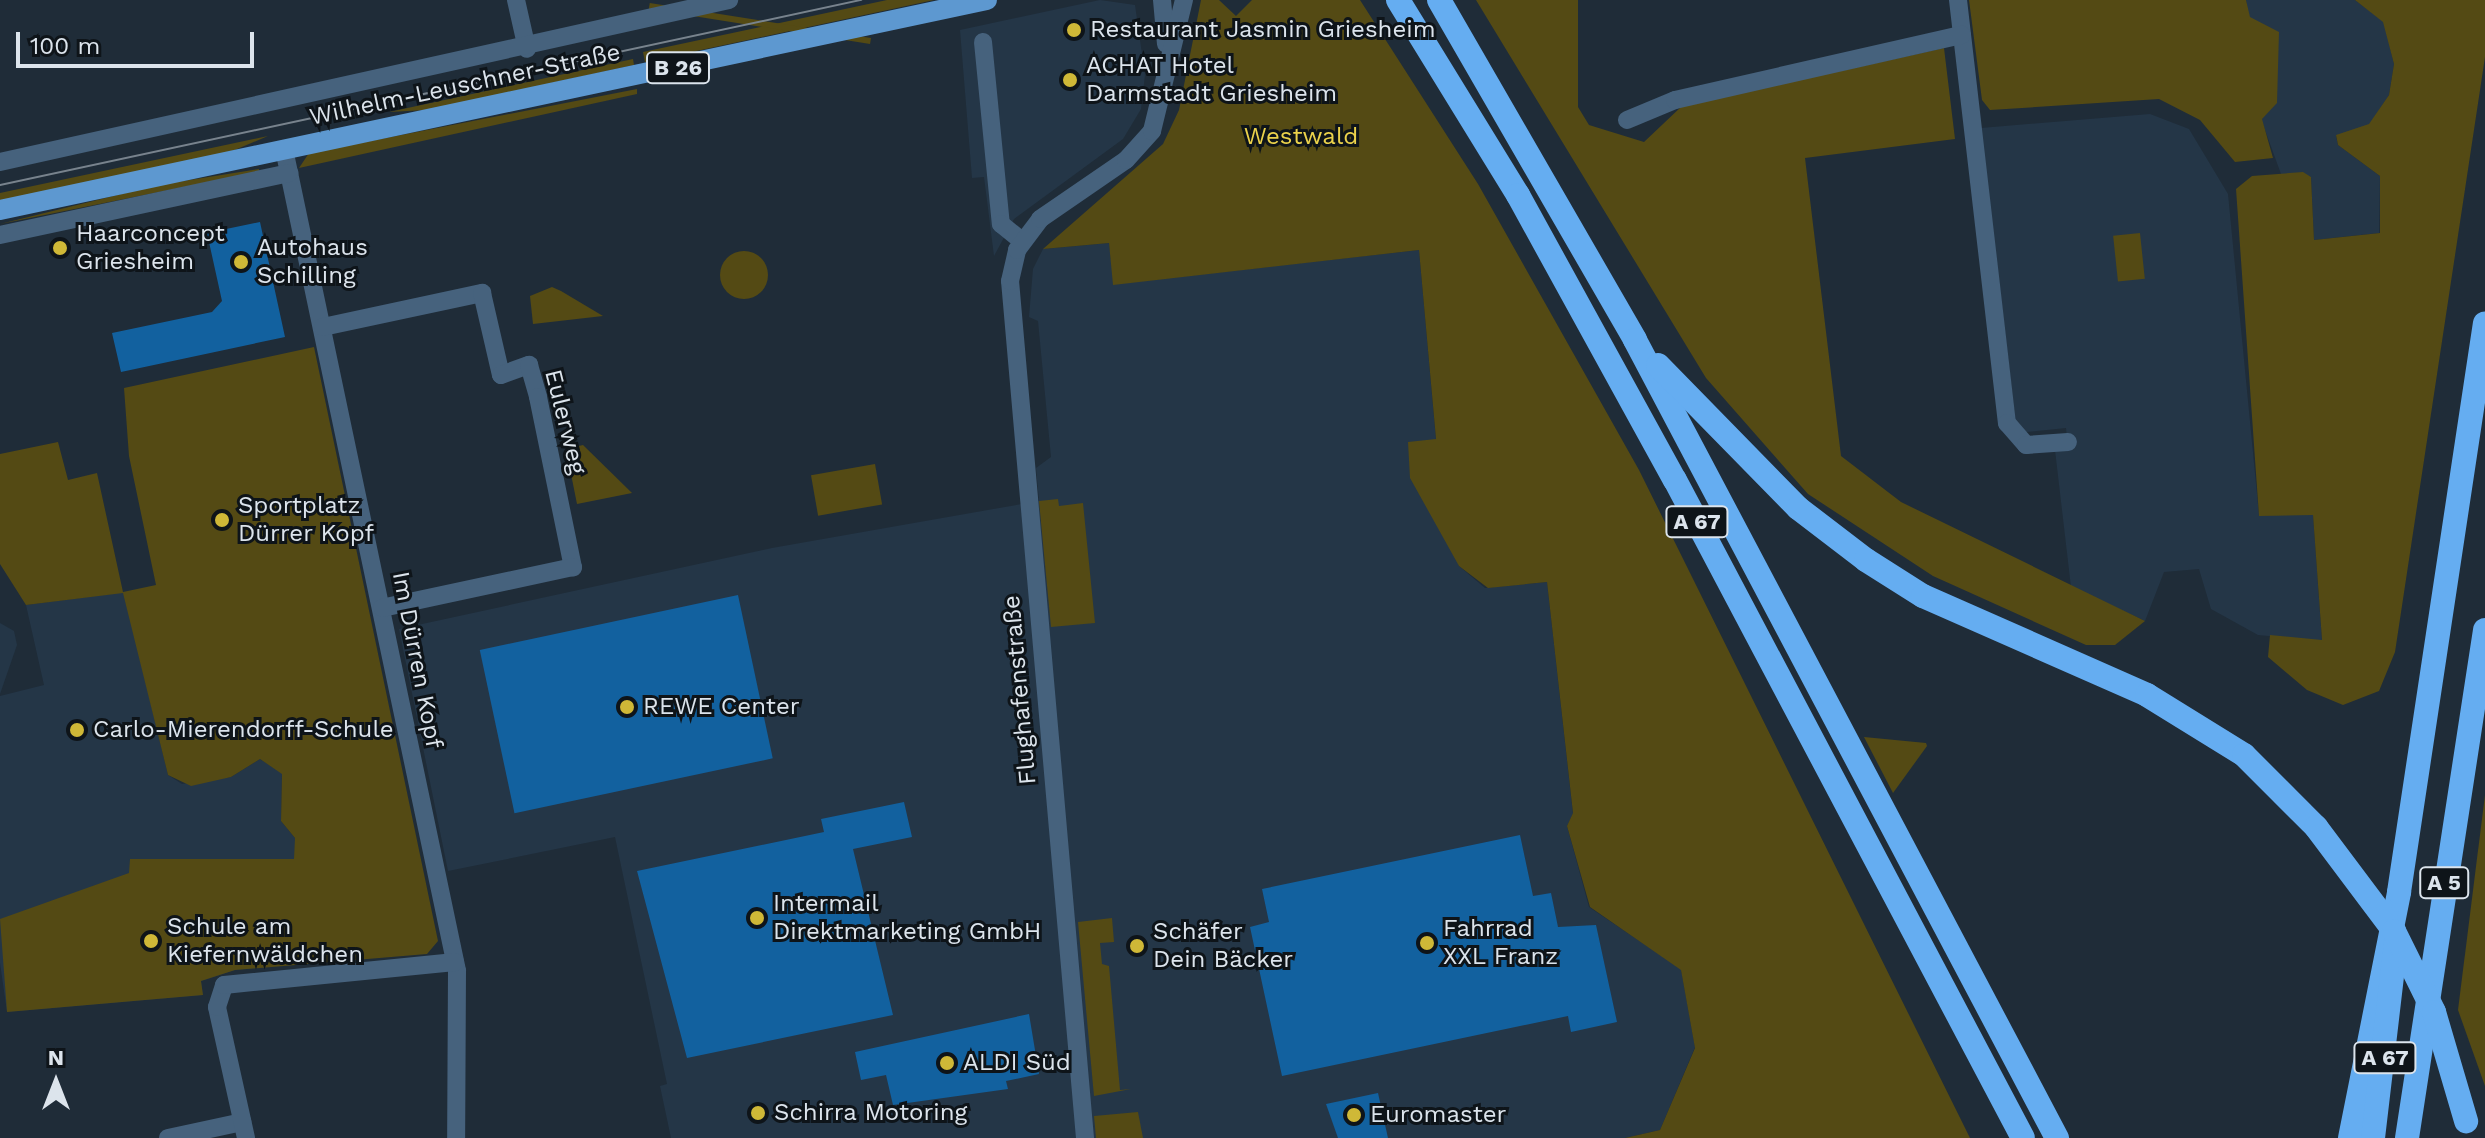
<!DOCTYPE html>
<html>
<head>
<meta charset="utf-8">
<style>
  body { margin:0 }
  #map { position:relative; width:2485px; height:1138px; overflow:hidden; background:#1f2c38; font-family:"Work Sans",sans-serif }
  div>[style] { position:absolute }
  .built>* { inset:0; background:#243647 }
  .green>* { inset:0; background:#544a14; transform-origin:0 0 }
  .round { border-radius:50% }
  .building>* { inset:0; background:#12619f; transform-origin:0 0 }
  .minor>* { height:18px; margin:-9px; padding:0 9px; transform-origin:9px; border-radius:9px; background:#46627d }
  .primary>* { height:20px; margin:-10px; padding:0 10px; transform-origin:10px; border-radius:10px; background:#5d98d0 }
  .motorway>* { height:24px; margin:-12px; padding:0 12px; transform-origin:12px; border-radius:12px; background:#65adf1 }
  .tram>* { height:2px; margin:-1px; padding:0 1px; transform-origin:1px; border-radius:1px; background:#78838d }
  .motorway-bridge>* { height:24px; margin:-12px; padding:0 12px; transform-origin:12px; border-radius:12px; background:#65adf1 }
  .dots>* { width:22px; height:22px; translate:-50% -50%; box-sizing:border-box; border:4px solid #0e1419; border-radius:50% }
  span { translate:-50% -50%; white-space:nowrap; text-align:center; line-height:1.15; -webkit-text-stroke:6px #0e1419; paint-order:stroke }
  .shield-label span { padding:2px 6px; background:#0e1419; border:2px solid; border-radius:6px; -webkit-text-stroke-width:0 }
  .shield-label { font-size:22px; color:#dce4ec; font-weight:700 }
  .poi-label { font-size:24px; color:#dce4ec }
  .left { translate:0 -50%; text-align:left }
  .street-label { font-size:24px; color:#dce4ec }
  .park-label { font-size:24px; color:#ebd24b }
  .north { position:absolute; left:16px; top:1042px; width:80px; height:80px; -webkit-text-stroke:6px #0e1419; paint-order:stroke; rotate:0deg; font-size:22px; font-weight:700; line-height:32px; text-align:center; color:#dce4ec }
  .north::after { content:''; display:block; margin:auto; width:28px; height:36px; background:#dce4ec; clip-path:polygon(50% 0,100% 100%,50% 72%,0 100%) }
  .scale { position:absolute; left:16px; top:32px; width:238px; height:36px; box-sizing:border-box; border:4px solid #dce4ec; border-top:0; padding-left:10px; font-size:24px; line-height:28px; white-space:nowrap; color:#dce4ec; -webkit-text-stroke:6px #0e1419; paint-order:stroke }
</style>
</head>
<body>
<div id="map">
  <div class="built">
    <div style="clip-path:polygon(1100px 0,1135px 5px,1145px 75px,1141px 109px,1123px 139px,1014px 219px,994px 256px,984px 177px,972px 178px,960px 30px)"></div>
    <div style="clip-path:polygon(2246px 0,2355px 0,2384px 22px,2394px 64px,2389px 95px,2369px 125px,2336px 136px,2338px 145px,2380px 176px,2379px 233px,2314px 240px,2311px 177px,2281px 174px,2261px 119px)"></div>
    <div style="clip-path:polygon(2150px 114px,2189px 129px,2228px 194px,2259px 515px,2313px 514px,2322px 641px,2258px 635px,2211px 609px,2199px 569px,2164px 572px,2145px 621px,2071px 587px,2055px 450px,2068px 448px,2066px 428px,2017px 433px,1981px 128px)"></div>
    <div style="clip-path:polygon(1109px 243px,1114px 284px,1419px 250px,1436px 440px,1459px 566px,1485px 588px,1547px 582px,1573px 814px,1567px 826px,1589px 907px,1681px 969px,1695px 1047px,1660px 1130px,1625px 1138px,671px 1138px,660px 1086px,667px 1084px,615px 837px,448px 871px,399px 629px,772px 548px,1039px 501px,1036px 468px,1051px 457px,1038px 321px,1029px 317px,1033px 269px,1043px 249px)"></div>
    <div style="clip-path:polygon(124px 592px,168px 775px,182px 784px,231px 777px,260px 759px,282px 773px,281px 821px,295px 838px,305px 964px,235px 970px,201px 981px,203px 995px,7px 1012px,0 963px,0 696px,44px 685px,26px 605px)"></div>
    <div style="clip-path:polygon(0 623px,14px 631px,17px 645px,0 694px)"></div>
  </div>
  <div class="green">
    <div style="clip-path:polygon(887px 0,934px 0,645px 62px,643px 52px)"></div>
    <div style="clip-path:polygon(1201px 0,1219px 0,1236px 16px,1252px 0,1360px 0,1478px 184px,1639px 470px,1970px 1138px,1625px 1138px,1660px 1130px,1695px 1048px,1681px 970px,1590px 907px,1567px 826px,1573px 813px,1547px 582px,1488px 588px,1459px 566px,1410px 478px,1408px 442px,1436px 439px,1419px 250px,1113px 285px,1109px 243px,1043px 249px,1163px 144px,1179px 110px)"></div>
    <div style="clip-path:polygon(1476px 0,1578px 0,1578px 107px,1589px 125px,1644px 142px,1682px 106px,1944px 48px,1955px 139px,1805px 158px,1841px 456px,1901px 502px,2145px 621px,2115px 645px,2086px 645px,1933px 576px,1808px 494px,1706px 378px)"></div>
    <div style="clip-path:polygon(1969px 0,2246px 0,2250px 17px,2279px 32px,2277px 103px,2262px 119px,2273px 158px,2235px 162px,2200px 120px,2159px 99px,1990px 110px,1982px 100px)"></div>
    <div style="clip-path:polygon(2355px 0,2485px 0,2485px 57px,2395px 652px,2379px 691px,2343px 705px,2307px 690px,2268px 657px,2270px 635px,2322px 640px,2313px 515px,2259px 516px,2236px 189px,2252px 176px,2303px 172px,2311px 177px,2314px 240px,2380px 233px,2380px 176px,2338px 145px,2336px 135px,2369px 124px,2389px 95px,2394px 64px,2383px 22px)"></div>
    <div style="left:871px;top:38px;width:6px;height:224px;rotate:99deg"></div>
    <div style="clip-path:polygon(633px 59px,634px 65px,427px 110px,389px 112px)"></div>
    <div style="clip-path:polygon(637px 89px,637px 94px,299px 168px,309px 153px)"></div>
    <div style="clip-path:polygon(268px 136px,230px 152px,0 202px,0 193px)"></div>
    <div style="clip-path:polygon(259px 169px,259px 172px,0 224px,158px 185px)"></div>
    <div style="left:2140px;top:233px;width:46px;height:27px;rotate:84deg"></div>
    <div class="round" style="left:720px;top:251px;width:48px;height:48px"></div>
    <div style="clip-path:polygon(552px 287px,561px 291px,603px 316px,533px 324px,530px 296px)"></div>
    <div style="clip-path:polygon(314px 347px,438px 941px,427px 954px,235px 970px,201px 981px,203px 995px,7px 1012px,0 919px,129px 873px,130px 859px,294px 859px,295px 838px,281px 821px,282px 774px,260px 759px,231px 777px,191px 786px,168px 775px,123px 593px,26px 605px,0 564px,0 454px,58px 442px,68px 480px,97px 473px,123px 592px,156px 585px,129px 456px,124px 388px)"></div>
    <div style="clip-path:polygon(583px 445px,632px 493px,577px 504px,566px 449px)"></div>
    <div style="left:875px;top:464px;width:41px;height:65px;rotate:80deg"></div>
    <div style="clip-path:polygon(1058px 499px,1059px 506px,1083px 503px,1095px 623px,1051px 627px,1039px 501px)"></div>
    <div style="clip-path:polygon(1864px 737px,1926px 743px,1927px 746px,1893px 793px)"></div>
    <div style="clip-path:polygon(2485px 795px,2485px 1086px,2458px 1010px)"></div>
    <div style="clip-path:polygon(1112px 918px,1114px 942px,1100px 943px,1102px 964px,1109px 966px,1120px 1090px,1131px 1089px,1094px 1096px,1078px 922px)"></div>
    <div style="clip-path:polygon(1138px 1112px,1143px 1138px,1096px 1138px,1094px 1116px)"></div>
  </div>
  <div class="building">
    <div style="clip-path:polygon(260px 222px,285px 337px,121px 372px,112px 333px,212px 312px,222px 301px,207px 233px)"></div>
    <div style="left:738px;top:595px;width:167px;height:264px;rotate:78deg"></div>
    <div style="clip-path:polygon(904px 802px,912px 837px,853px 849px,893px 1015px,687px 1058px,637px 871px,824px 832px,821px 819px)"></div>
    <div style="clip-path:polygon(1520px 835px,1533px 896px,1551px 893px,1558px 927px,1596px 925px,1617px 1022px,1571px 1032px,1568px 1016px,1282px 1076px,1250px 927px,1269px 922px,1262px 889px)"></div>
    <div style="clip-path:polygon(1029px 1014px,1039px 1074px,1006px 1081px,1008px 1089px,893px 1105px,886px 1075px,861px 1080px,855px 1052px)"></div>
    <div style="clip-path:polygon(1378px 1093px,1388px 1138px,1338px 1138px,1326px 1104px)"></div>
  </div>
  <div class="minor">
    <div style="left:516px;top:0;width:50px;rotate:77.3deg"></div>
    <div style="left:1162px;top:0;width:44px;rotate:84.8deg"></div>
    <div style="left:1958px;top:0;width:426px;rotate:83.4deg"></div>
    <div style="left:2007px;top:423px;width:29px;rotate:49deg"></div>
    <div style="left:2026px;top:445px;width:42px;rotate:-4.1deg"></div>
    <div style="left:983px;top:42px;width:183px;rotate:84.4deg"></div>
    <div style="left:1001px;top:224px;width:27px;rotate:39deg"></div>
    <div style="left:1627px;top:120px;width:52px;rotate:-22.6deg"></div>
    <div style="left:1675px;top:100px;width:294px;rotate:-12.8deg"></div>
    <div style="left:284px;top:149px;width:840px;rotate:78.11deg"></div>
    <div style="left:457px;top:971px;width:167px;rotate:90.3deg"></div>
    <div style="left:0;top:162px;width:747px;rotate:-12.53deg"></div>
    <div style="left:0;top:235px;width:296px;rotate:-12.1deg"></div>
    <div style="left:323px;top:327px;width:163px;rotate:-12.1deg"></div>
    <div style="left:482px;top:293px;width:84px;rotate:77deg"></div>
    <div style="left:501px;top:375px;width:30px;rotate:-20deg"></div>
    <div style="left:529px;top:365px;width:33px;rotate:74deg"></div>
    <div style="left:538px;top:397px;width:174px;rotate:78.4deg"></div>
    <div style="left:573px;top:567px;width:195px;rotate:167.9deg"></div>
    <div style="left:168px;top:1138px;width:76px;rotate:-12.2deg"></div>
    <div style="left:246px;top:1138px;width:134px;rotate:-102.5deg"></div>
    <div style="left:217px;top:1007px;width:23px;rotate:-72deg"></div>
    <div style="left:224px;top:985px;width:232px;rotate:-5.7deg"></div>
    <div style="left:1085px;top:1138px;width:860px;rotate:-95deg"></div>
    <div style="left:1010px;top:281px;width:32px;rotate:-77deg"></div>
    <div style="left:1017px;top:250px;width:39px;rotate:-53deg"></div>
    <div style="left:1040px;top:219px;width:104px;rotate:-34.5deg"></div>
    <div style="left:1126px;top:160px;width:39px;rotate:-48deg"></div>
    <div style="left:1152px;top:131px;width:135px;rotate:-76.3deg"></div>
  </div>
  <div class="primary">
    <div style="left:0;top:210px;width:1009px;rotate:-12.01deg"></div>
  </div>
  <div class="motorway">
    <div style="left:1398px;top:0;width:229px;rotate:58.4deg"></div>
    <div style="left:1518px;top:195px;width:325px;rotate:61.2deg"></div>
    <div style="left:1675px;top:480px;width:744px;rotate:62.13deg"></div>
    <div style="left:1439px;top:0;width:392px;rotate:60deg"></div>
    <div style="left:1635px;top:340px;width:903px;rotate:62.13deg"></div>
    <div style="left:1658px;top:365px;width:200px;rotate:45.6deg"></div>
    <div style="left:1798px;top:508px;width:86px;rotate:37.4deg"></div>
    <div style="left:1866px;top:560px;width:67px;rotate:32.3deg"></div>
    <div style="left:1923px;top:596px;width:245px;rotate:23.8deg"></div>
    <div style="left:2147px;top:695px;width:114px;rotate:31.7deg"></div>
    <div style="left:2350px;top:1138px;width:251px;rotate:-78.7deg"></div>
    <div style="left:2399px;top:892px;width:575px;rotate:-81.41deg"></div>
    <div style="left:2373px;top:1138px;width:197px;rotate:-83.3deg"></div>
    <div style="left:2407px;top:1138px;width:514px;rotate:-81.27deg"></div>
  </div>
  <div class="tram">
    <div style="left:0;top:185px;width:881px;rotate:-12.13deg"></div>
  </div>
  <div class="motorway-bridge">
    <div style="left:2244px;top:755px;width:102px;rotate:45deg"></div>
    <div style="left:2316px;top:827px;width:130px;rotate:53.1deg"></div>
    <div style="left:2394px;top:931px;width:90px;rotate:63.7deg"></div>
    <div style="left:2434px;top:1012px;width:114px;rotate:73.6deg"></div>
  </div>
  <div class="dots">
    <div style="left:1074px;top:30px;background:#cfb837"></div>
    <div style="left:1070px;top:80px;background:#cfb837"></div>
    <div style="left:60px;top:248px;background:#cfb837"></div>
    <div style="left:241px;top:262px;background:#cfb837"></div>
    <div style="left:222px;top:520px;background:#cfb837"></div>
    <div style="left:627px;top:707px;background:#cfb837"></div>
    <div style="left:77px;top:730px;background:#cfb837"></div>
    <div style="left:757px;top:918px;background:#cfb837"></div>
    <div style="left:151px;top:941px;background:#cfb837"></div>
    <div style="left:1427px;top:943px;background:#cfb837"></div>
    <div style="left:1137px;top:946px;background:#cfb837"></div>
    <div style="left:947px;top:1063px;background:#cfb837"></div>
    <div style="left:758px;top:1113px;background:#cfb837"></div>
    <div style="left:1354px;top:1115px;background:#cfb837"></div>
  </div>
  <div class="shield-label">
    <span style="left:678px;top:68px">B 26</span>
    <span style="left:1697px;top:522px">A 67</span>
    <span style="left:2444px;top:883px">A 5</span>
    <span style="left:2385px;top:1058px">A 67</span>
  </div>
  <div class="poi-label">
    <span class="left" style="left:1090px;top:30px">Restaurant Jasmin Griesheim</span>
    <span class="left" style="left:1086px;top:80px">ACHAT Hotel<br>Darmstadt Griesheim</span>
    <span class="left" style="left:76px;top:248px">Haarconcept<br>Griesheim</span>
    <span class="left" style="left:257px;top:262px">Autohaus<br>Schilling</span>
    <span class="left" style="left:238px;top:520px">Sportplatz<br>Dürrer Kopf</span>
    <span class="left" style="left:643px;top:707px">REWE Center</span>
    <span class="left" style="left:93px;top:730px">Carlo-Mierendorff-Schule</span>
    <span class="left" style="left:773px;top:918px">Intermail<br>Direktmarketing GmbH</span>
    <span class="left" style="left:167px;top:941px">Schule am<br>Kiefernwäldchen</span>
    <span class="left" style="left:1443px;top:943px">Fahrrad<br>XXL Franz</span>
    <span class="left" style="left:1153px;top:946px">Schäfer<br>Dein Bäcker</span>
    <span class="left" style="left:963px;top:1063px">ALDI Süd</span>
    <span class="left" style="left:774px;top:1113px">Schirra Motoring</span>
    <span class="left" style="left:1370px;top:1115px">Euromaster</span>
  </div>
  <div class="street-label">
    <span style="left:465px;top:85px;rotate:-12deg">Wilhelm-Leuschner-Straße</span>
    <span style="left:565px;top:422px;rotate:76deg">Eulerweg</span>
    <span style="left:417px;top:660px;rotate:79deg">Im Dürren Kopf</span>
    <span style="left:1020px;top:690px;rotate:-95deg">Flughafenstraße</span>
  </div>
  <div class="park-label">
    <span style="left:1301px;top:137px">Westwald</span>
  </div>
  <div class="north">N</div>
  <div class="scale">100 m</div>
</div>
</body>
</html>
